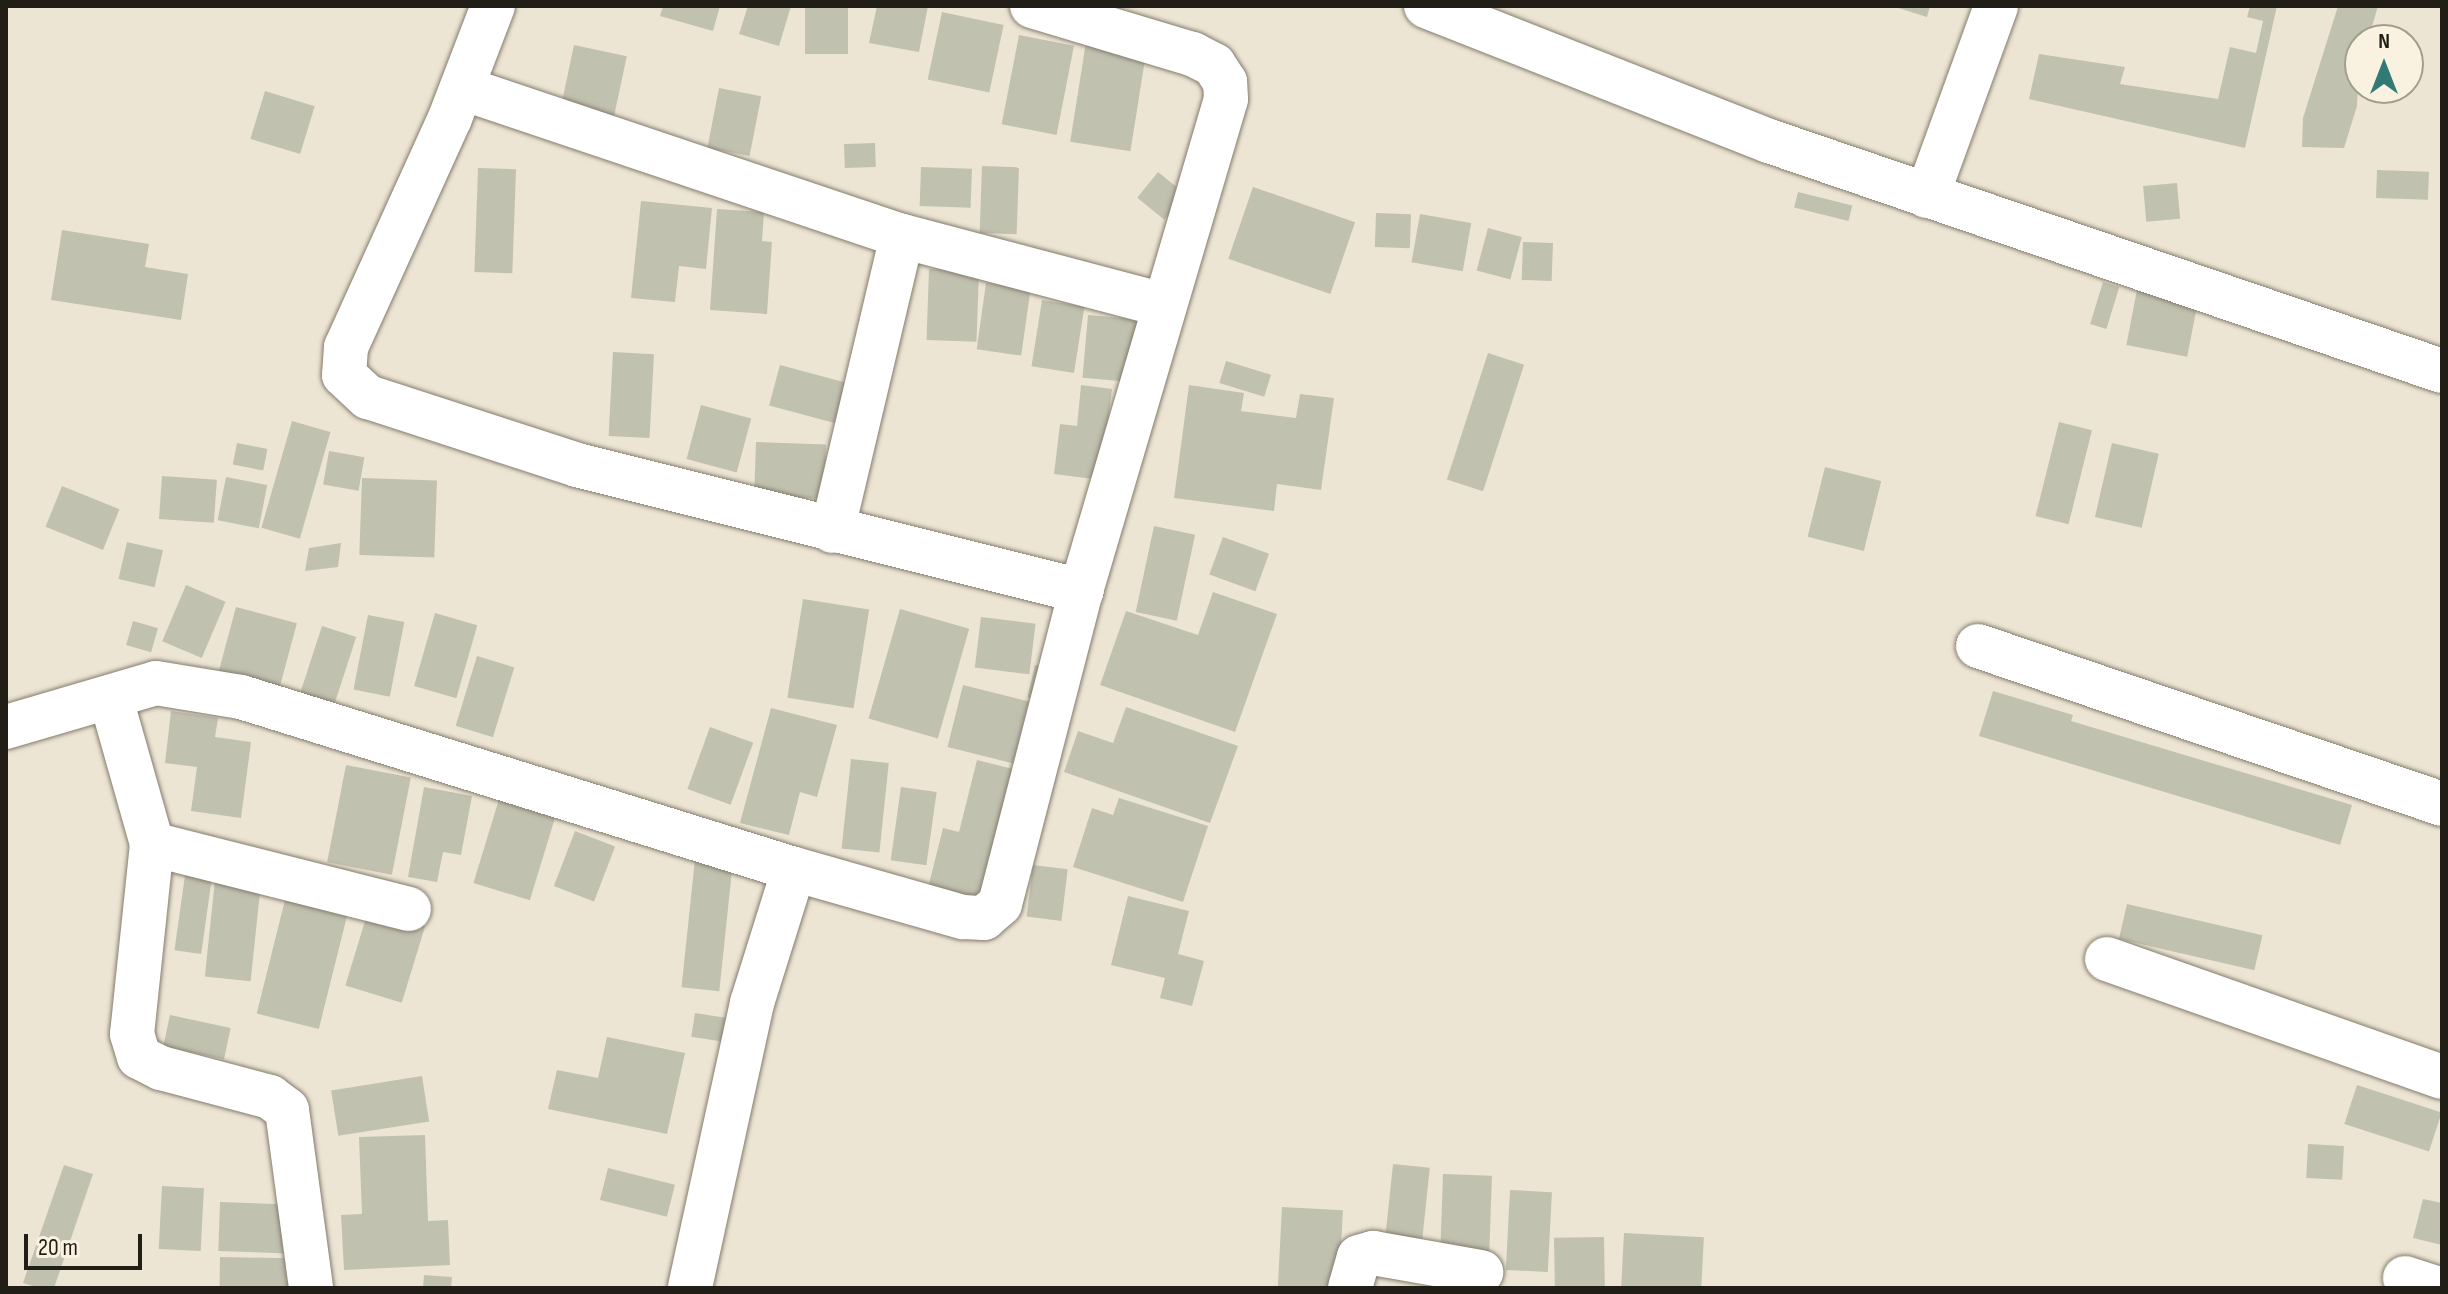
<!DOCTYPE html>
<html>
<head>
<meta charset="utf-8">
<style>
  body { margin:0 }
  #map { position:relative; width:2448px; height:1294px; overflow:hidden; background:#ede5d4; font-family:"Sofia Sans Condensed",sans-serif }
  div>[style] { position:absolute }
  .building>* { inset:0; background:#c1c1b0; transform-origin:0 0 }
  .roads { filter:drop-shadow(0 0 2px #837c6d) drop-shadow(0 0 2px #837c6d) }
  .minor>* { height:44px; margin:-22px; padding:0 22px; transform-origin:22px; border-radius:22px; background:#fff }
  span { translate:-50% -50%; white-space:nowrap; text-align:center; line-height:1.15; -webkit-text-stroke:6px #faf2e1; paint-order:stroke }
  .frame { position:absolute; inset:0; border:8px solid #211e18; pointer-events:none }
  .north { position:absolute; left:2344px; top:24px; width:80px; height:80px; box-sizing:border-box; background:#faf2e1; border:2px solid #a39d91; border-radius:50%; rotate:0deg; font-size:22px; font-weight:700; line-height:32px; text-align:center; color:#211e18 }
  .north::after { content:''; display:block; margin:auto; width:28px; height:36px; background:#317a75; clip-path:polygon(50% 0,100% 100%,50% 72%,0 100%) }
  .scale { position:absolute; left:24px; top:1234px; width:118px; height:36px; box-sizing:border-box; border:4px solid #211e18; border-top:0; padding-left:10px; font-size:24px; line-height:28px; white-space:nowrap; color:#211e18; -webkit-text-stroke:6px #faf2e1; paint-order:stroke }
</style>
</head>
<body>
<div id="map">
  <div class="building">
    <div style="clip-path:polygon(663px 6px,720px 6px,713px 31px,660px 16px)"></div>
    <div style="clip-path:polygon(748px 6px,791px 6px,779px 46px,739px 34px)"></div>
    <div style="left:805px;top:6px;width:43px;height:48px"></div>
    <div style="clip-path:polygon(877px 6px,928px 6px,919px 52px,869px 43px)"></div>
    <div style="clip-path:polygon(1892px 6px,1930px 6px,1927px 17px)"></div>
    <div style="clip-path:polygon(2250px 6px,2277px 6px,2245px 148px,2029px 99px,2039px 54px,2125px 67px,2120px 84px,2218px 99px,2230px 47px,2256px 53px,2263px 21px,2247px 17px)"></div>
    <div style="clip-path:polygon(2338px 6px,2378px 6px,2368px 40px,2360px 40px,2357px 106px,2344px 148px,2302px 147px,2303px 118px)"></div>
    <div style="left:942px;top:12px;width:63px;height:69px;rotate:12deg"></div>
    <div style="left:1019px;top:35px;width:56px;height:91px;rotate:11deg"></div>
    <div style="left:1086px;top:42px;width:61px;height:101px;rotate:9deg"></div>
    <div style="left:574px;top:45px;width:54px;height:62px;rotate:12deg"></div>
    <div style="left:719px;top:88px;width:43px;height:61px;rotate:11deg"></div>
    <div style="left:265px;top:91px;width:52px;height:50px;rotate:17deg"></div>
    <div style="left:875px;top:143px;width:24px;height:31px;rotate:88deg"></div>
    <div style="left:982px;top:166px;width:37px;height:67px;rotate:2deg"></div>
    <div style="left:921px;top:167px;width:51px;height:39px;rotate:2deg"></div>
    <div style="left:478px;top:168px;width:38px;height:104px;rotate:2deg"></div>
    <div style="left:2377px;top:170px;width:52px;height:28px;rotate:2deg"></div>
    <div style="left:1158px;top:172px;width:35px;height:33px;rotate:39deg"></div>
    <div style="left:2177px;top:183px;width:36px;height:34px;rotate:85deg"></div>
    <div style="left:1253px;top:187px;width:108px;height:76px;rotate:19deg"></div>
    <div style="left:1798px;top:192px;width:56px;height:16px;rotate:14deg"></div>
    <div style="clip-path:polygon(641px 201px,712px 208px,706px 269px,679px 266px,675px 302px,631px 298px)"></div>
    <div style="clip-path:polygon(717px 209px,764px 212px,762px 241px,772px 242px,767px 314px,710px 310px)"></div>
    <div style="left:1376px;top:213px;width:35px;height:34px;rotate:2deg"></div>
    <div style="left:1420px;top:214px;width:52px;height:49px;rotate:10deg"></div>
    <div style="left:1488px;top:228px;width:35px;height:44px;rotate:15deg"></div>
    <div style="clip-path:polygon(62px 230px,149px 244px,145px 267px,188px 274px,181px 320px,51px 300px)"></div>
    <div style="left:1523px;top:242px;width:30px;height:38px;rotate:2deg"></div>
    <div style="left:929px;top:269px;width:50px;height:71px;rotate:2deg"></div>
    <div style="left:2103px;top:282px;width:17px;height:44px;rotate:17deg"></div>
    <div style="left:986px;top:283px;width:45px;height:67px;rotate:8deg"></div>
    <div style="left:2137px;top:290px;width:62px;height:56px;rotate:11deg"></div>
    <div style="left:1042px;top:300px;width:43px;height:67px;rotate:9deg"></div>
    <div style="left:1088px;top:315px;width:49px;height:63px;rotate:5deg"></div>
    <div style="left:613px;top:352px;width:41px;height:84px;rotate:3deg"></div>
    <div style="left:1488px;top:353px;width:38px;height:133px;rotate:18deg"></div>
    <div style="left:1226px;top:361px;width:47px;height:23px;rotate:17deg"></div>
    <div style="left:780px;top:365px;width:83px;height:42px;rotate:15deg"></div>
    <div style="clip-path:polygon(1081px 385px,1112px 389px,1101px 480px,1054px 474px,1060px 424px,1077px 426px)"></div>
    <div style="clip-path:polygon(1189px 385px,1244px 393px,1241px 411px,1296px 418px,1300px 394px,1334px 398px,1321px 490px,1277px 484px,1274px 511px,1174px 498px)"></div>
    <div style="left:701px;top:405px;width:52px;height:56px;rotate:15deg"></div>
    <div style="left:292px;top:421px;width:40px;height:111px;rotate:16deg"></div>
    <div style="left:2059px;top:422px;width:34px;height:97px;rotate:14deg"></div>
    <div style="left:756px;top:442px;width:70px;height:54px;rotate:2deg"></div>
    <div style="left:237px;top:443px;width:31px;height:22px;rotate:11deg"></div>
    <div style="left:2112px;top:443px;width:48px;height:76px;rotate:13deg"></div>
    <div style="left:329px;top:451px;width:36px;height:34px;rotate:10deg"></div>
    <div style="left:1825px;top:467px;width:58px;height:72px;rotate:14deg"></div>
    <div style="left:162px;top:476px;width:55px;height:43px;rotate:4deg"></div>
    <div style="left:226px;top:477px;width:42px;height:44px;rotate:11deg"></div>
    <div style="left:362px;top:478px;width:75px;height:77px;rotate:2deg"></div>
    <div style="left:62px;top:486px;width:62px;height:44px;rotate:22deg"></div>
    <div style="left:1154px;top:526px;width:42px;height:88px;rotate:12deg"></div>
    <div style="left:1223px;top:537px;width:49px;height:40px;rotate:20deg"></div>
    <div style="left:127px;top:542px;width:37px;height:38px;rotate:13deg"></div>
    <div style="clip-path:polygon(341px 543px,338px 567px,305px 571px,309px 548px)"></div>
    <div style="left:186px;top:585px;width:43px;height:61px;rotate:23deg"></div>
    <div style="clip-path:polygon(1213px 592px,1277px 614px,1235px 732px,1100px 685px,1126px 611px,1198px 635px)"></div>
    <div style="left:803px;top:599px;width:67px;height:100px;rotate:9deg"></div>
    <div style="left:236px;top:607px;width:63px;height:67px;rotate:15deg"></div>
    <div style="left:900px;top:609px;width:72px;height:114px;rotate:16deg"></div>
    <div style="left:435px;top:613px;width:44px;height:76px;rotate:16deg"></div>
    <div style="left:368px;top:615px;width:37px;height:76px;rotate:11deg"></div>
    <div style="left:981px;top:617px;width:55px;height:51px;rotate:7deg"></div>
    <div style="left:133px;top:621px;width:26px;height:25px;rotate:16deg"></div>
    <div style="left:322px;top:626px;width:36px;height:77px;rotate:18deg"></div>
    <div style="left:477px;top:656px;width:39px;height:73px;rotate:17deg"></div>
    <div style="left:1035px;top:665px;width:22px;height:33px;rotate:13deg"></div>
    <div style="left:963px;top:685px;width:68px;height:64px;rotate:14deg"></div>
    <div style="clip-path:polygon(1993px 691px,2073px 715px,2071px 721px,2352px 805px,2340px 845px,1979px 736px)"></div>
    <div style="clip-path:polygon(1126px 707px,1238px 746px,1210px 823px,1064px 772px,1078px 731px,1113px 743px)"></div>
    <div style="clip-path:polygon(771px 708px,837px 725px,817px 797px,800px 792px,789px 835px,740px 823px)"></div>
    <div style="clip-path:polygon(171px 711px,218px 718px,215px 737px,251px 742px,241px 818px,191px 811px,197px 767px,165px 763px)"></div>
    <div style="left:710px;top:727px;width:46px;height:66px;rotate:20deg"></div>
    <div style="left:851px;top:759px;width:38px;height:90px;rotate:6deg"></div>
    <div style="clip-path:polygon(977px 760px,1017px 770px,982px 906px,927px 892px,943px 828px,959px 832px)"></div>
    <div style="left:346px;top:765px;width:66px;height:99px;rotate:11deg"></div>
    <div style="clip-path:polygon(424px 787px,472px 796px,461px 855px,443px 852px,437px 882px,408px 877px)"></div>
    <div style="left:901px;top:787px;width:36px;height:74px;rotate:8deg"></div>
    <div style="left:500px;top:796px;width:59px;height:91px;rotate:17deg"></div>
    <div style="clip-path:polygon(1119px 798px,1208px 826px,1183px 902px,1073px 867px,1092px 808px,1113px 815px)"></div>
    <div style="left:575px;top:831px;width:43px;height:59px;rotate:21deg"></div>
    <div style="left:695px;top:859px;width:38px;height:129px;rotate:6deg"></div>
    <div style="left:1033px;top:865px;width:35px;height:52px;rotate:7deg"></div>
    <div style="left:186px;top:868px;width:27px;height:83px;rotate:8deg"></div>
    <div style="left:215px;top:880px;width:46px;height:97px;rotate:6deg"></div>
    <div style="clip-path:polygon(1128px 896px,1189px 911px,1178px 954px,1204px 961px,1192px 1006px,1160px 998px,1165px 978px,1111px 965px)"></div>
    <div style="left:285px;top:900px;width:64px;height:117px;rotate:14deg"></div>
    <div style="left:2127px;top:904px;width:139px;height:36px;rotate:13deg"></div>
    <div style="left:369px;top:908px;width:59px;height:81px;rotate:17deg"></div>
    <div style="left:695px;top:1013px;width:31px;height:24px;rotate:9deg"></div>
    <div style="left:170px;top:1015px;width:62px;height:32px;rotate:12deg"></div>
    <div style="clip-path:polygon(607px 1037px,685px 1053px,667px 1134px,548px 1109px,557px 1070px,598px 1078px)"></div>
    <div style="left:422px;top:1076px;width:46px;height:92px;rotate:81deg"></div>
    <div style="left:2357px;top:1085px;width:89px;height:41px;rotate:18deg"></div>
    <div style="clip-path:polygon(425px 1135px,428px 1221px,448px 1220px,450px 1265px,344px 1270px,341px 1215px,362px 1214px,359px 1137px)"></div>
    <div style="left:2308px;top:1144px;width:36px;height:34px;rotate:3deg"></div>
    <div style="left:1393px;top:1164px;width:37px;height:71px;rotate:6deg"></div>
    <div style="clip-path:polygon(64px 1165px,93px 1174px,54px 1288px,39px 1288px,23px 1283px)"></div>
    <div style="left:608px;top:1168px;width:69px;height:33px;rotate:14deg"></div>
    <div style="left:1443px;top:1174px;width:49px;height:76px;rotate:2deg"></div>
    <div style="left:162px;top:1186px;width:42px;height:63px;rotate:3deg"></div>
    <div style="left:1510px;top:1190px;width:42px;height:80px;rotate:3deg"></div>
    <div style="clip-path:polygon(2423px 1199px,2442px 1203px,2442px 1245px,2413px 1238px)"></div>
    <div style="left:220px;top:1202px;width:77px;height:49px;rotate:2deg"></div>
    <div style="left:1282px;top:1207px;width:61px;height:81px;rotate:3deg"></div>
    <div style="left:1624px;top:1233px;width:80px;height:55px;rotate:3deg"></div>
    <div style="left:1604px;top:1237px;width:51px;height:50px;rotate:89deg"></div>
    <div style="left:220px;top:1257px;width:80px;height:31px;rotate:1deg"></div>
    <div style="clip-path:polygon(424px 1275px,452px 1277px,451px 1288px,423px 1288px)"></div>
  </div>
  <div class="roads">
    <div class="minor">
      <div style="left:493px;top:6px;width:120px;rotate:111deg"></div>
      <div style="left:450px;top:118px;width:252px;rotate:114.4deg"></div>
      <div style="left:346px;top:347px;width:28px;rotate:94deg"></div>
      <div style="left:344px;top:375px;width:33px;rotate:43deg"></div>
      <div style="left:368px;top:397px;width:220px;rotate:18deg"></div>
      <div style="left:577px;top:465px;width:520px;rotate:14.04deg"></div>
      <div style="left:1426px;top:6px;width:369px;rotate:21.5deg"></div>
      <div style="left:1769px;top:141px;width:711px;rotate:18.87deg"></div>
      <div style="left:462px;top:88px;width:464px;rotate:18.6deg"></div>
      <div style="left:902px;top:236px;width:303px;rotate:103.3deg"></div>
      <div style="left:1927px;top:196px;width:202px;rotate:-70deg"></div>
      <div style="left:902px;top:236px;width:271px;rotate:14.8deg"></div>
      <div style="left:1978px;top:646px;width:490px;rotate:18.8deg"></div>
      <div style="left:111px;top:699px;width:151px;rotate:74.2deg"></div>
      <div style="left:152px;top:844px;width:191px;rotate:96deg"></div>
      <div style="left:132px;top:1034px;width:24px;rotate:73deg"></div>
      <div style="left:139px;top:1057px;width:25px;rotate:27deg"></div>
      <div style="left:161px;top:1068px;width:113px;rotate:14.9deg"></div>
      <div style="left:270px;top:1097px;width:21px;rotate:37deg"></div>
      <div style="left:287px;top:1110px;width:180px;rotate:82.3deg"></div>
      <div style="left:6px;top:727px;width:156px;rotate:-16.3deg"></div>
      <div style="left:156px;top:683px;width:86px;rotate:9.4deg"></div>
      <div style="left:241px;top:697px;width:579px;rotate:17.28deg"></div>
      <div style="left:794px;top:869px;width:140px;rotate:107.4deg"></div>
      <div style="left:752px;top:1003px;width:292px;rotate:102.3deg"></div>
      <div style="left:152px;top:844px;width:265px;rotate:14.2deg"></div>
      <div style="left:794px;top:869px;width:176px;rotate:15.9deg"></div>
      <div style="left:963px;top:917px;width:21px;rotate:3deg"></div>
      <div style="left:984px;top:918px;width:21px;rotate:-41deg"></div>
      <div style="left:1000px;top:904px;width:323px;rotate:-75.5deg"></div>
      <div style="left:1081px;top:591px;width:513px;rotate:-73.58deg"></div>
      <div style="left:1226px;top:99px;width:17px;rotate:-93deg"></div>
      <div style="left:1225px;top:82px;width:20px;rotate:-123deg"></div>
      <div style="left:1214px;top:65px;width:25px;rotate:-153deg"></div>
      <div style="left:1192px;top:54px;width:167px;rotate:-163.3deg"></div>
      <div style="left:2107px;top:959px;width:355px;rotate:19.4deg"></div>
      <div style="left:2405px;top:1278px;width:32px;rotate:18deg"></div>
      <div style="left:1350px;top:1288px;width:32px;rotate:-74deg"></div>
      <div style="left:1359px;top:1257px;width:15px;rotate:-16deg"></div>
      <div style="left:1373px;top:1253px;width:110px;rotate:10deg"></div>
    </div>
  </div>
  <div class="frame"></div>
  <div class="north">N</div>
  <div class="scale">20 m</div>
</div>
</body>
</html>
